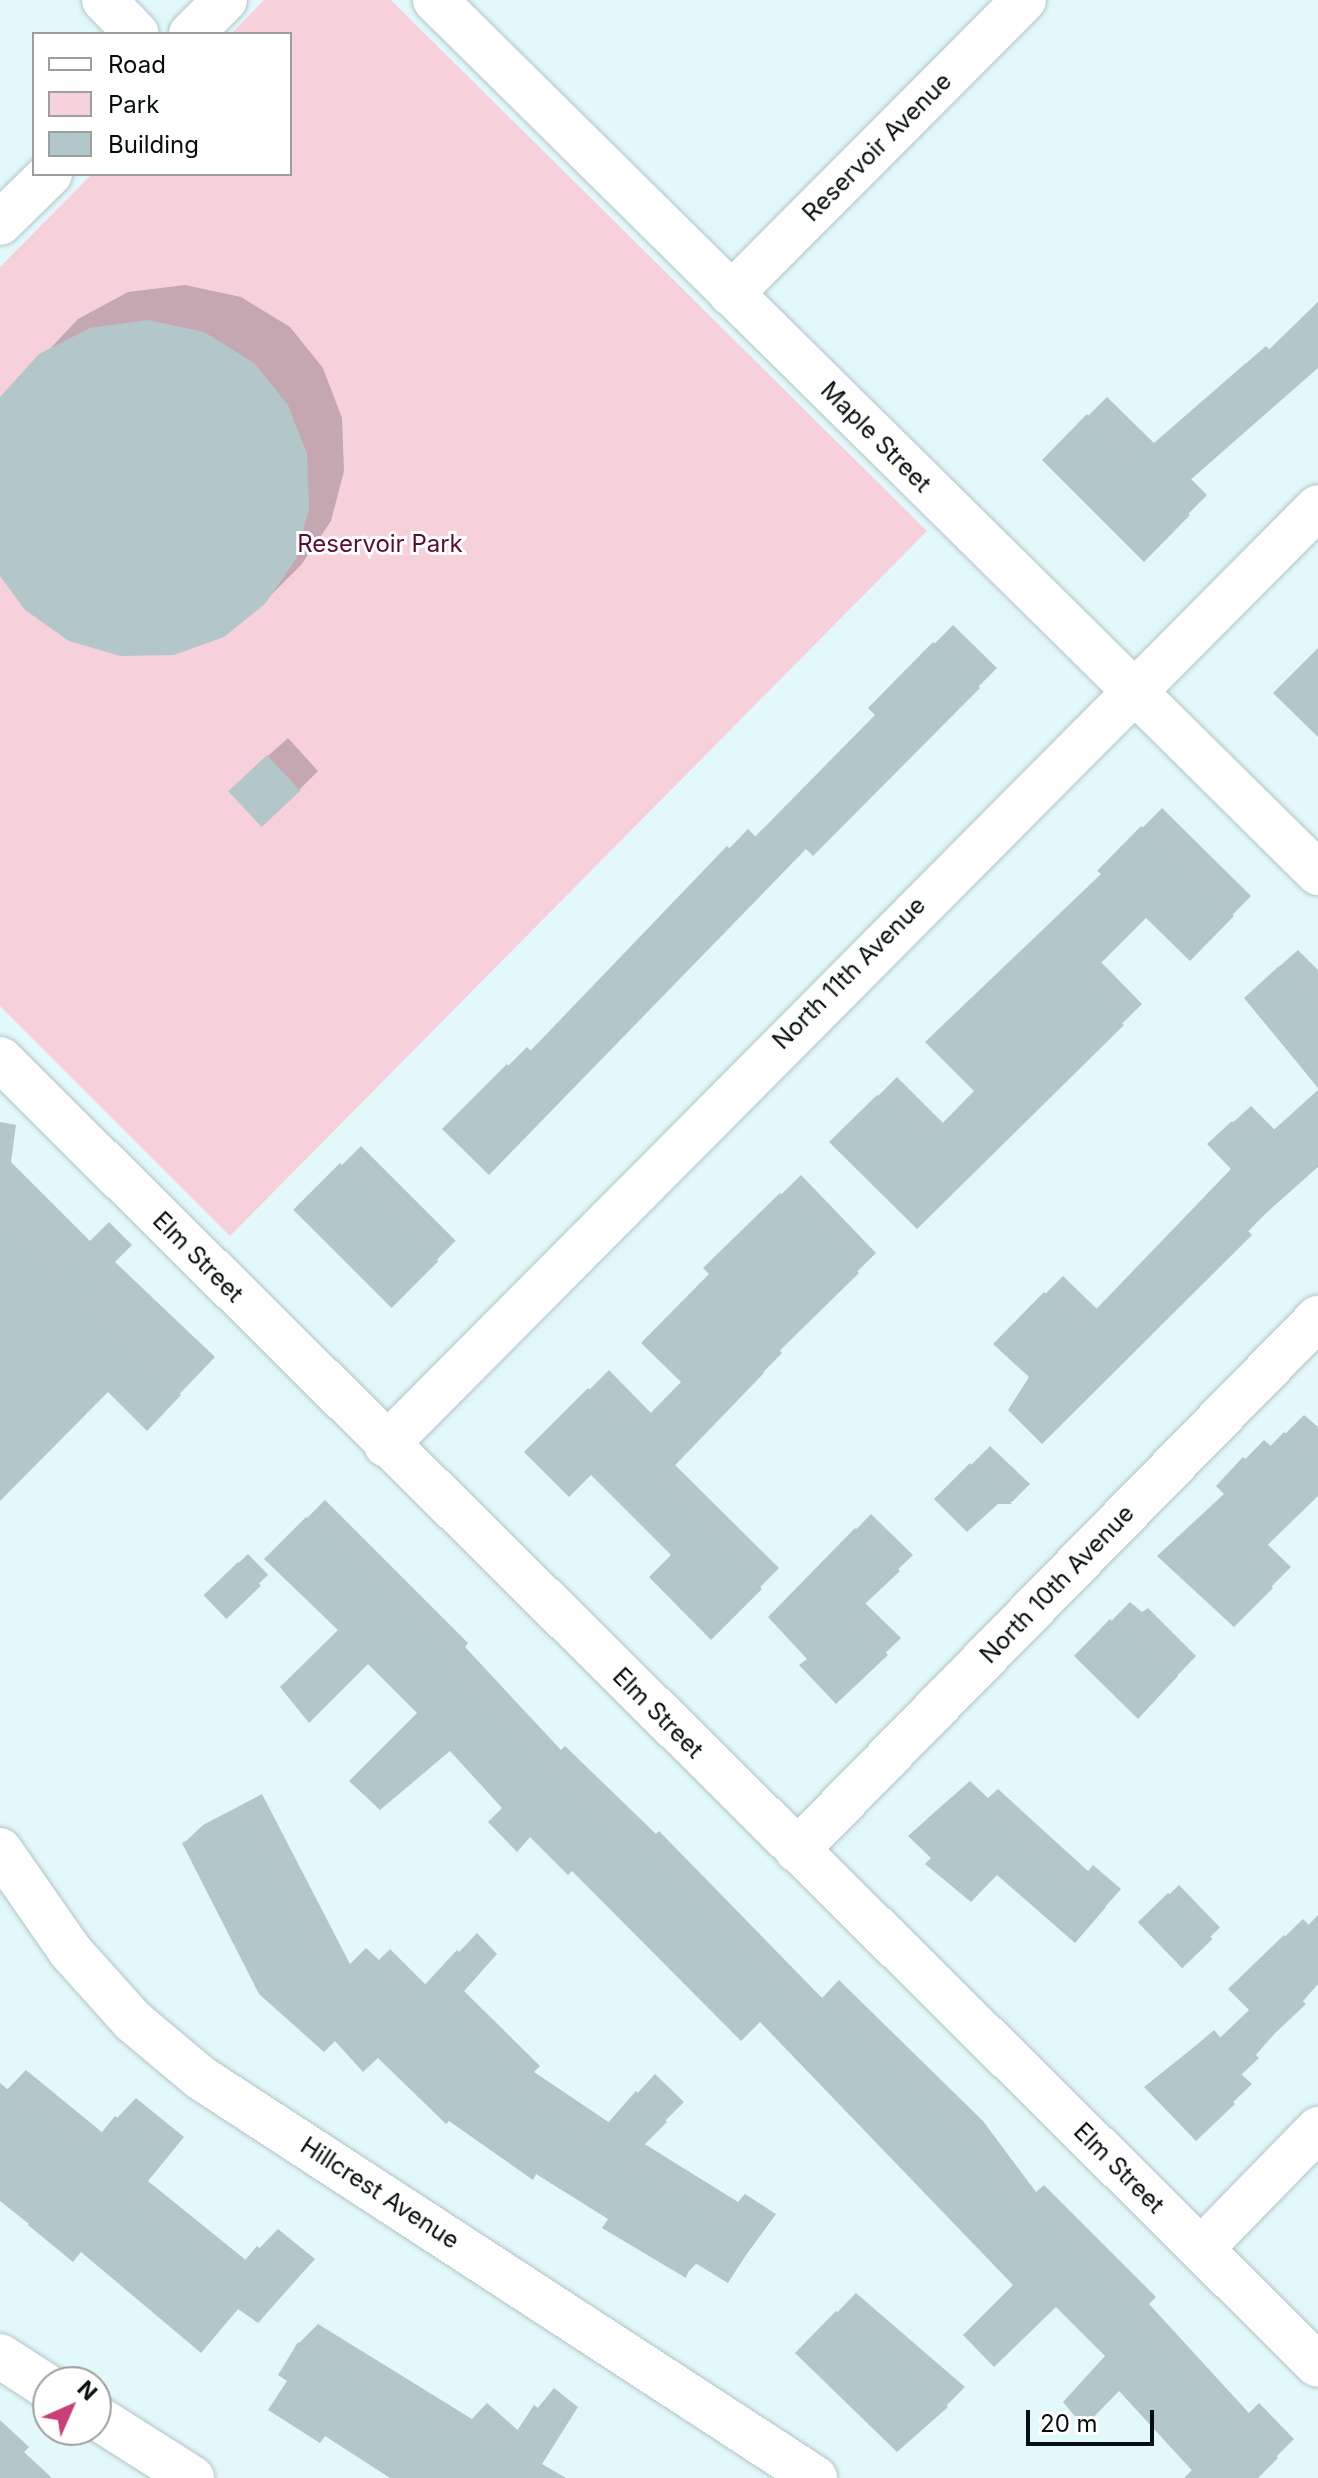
<!DOCTYPE html>
<html>
<head>
<meta charset="utf-8">
<style>
  body { margin:0 }
  #map { position:relative; width:1318px; height:2478px; overflow:hidden; background:#e3f8fb; font-family:Inter,sans-serif }
  div>[style] { position:absolute }
  .green>* { inset:0; background:#f6d1dc }
  .shadow>* { inset:0; background:#0003; transform-origin:0 0 }
  .building>* { inset:0; background:#b3c7cb; transform-origin:0 0 }
  .roads { filter:drop-shadow(0 0 2px #b1c5c9) drop-shadow(0 0 2px #b1c5c9) }
  .street>* { height:44px; margin:-22px; padding:0 22px; transform-origin:22px; border-radius:22px; background:#fff }
  .secondary>* { height:44px; margin:-22px; padding:0 22px; transform-origin:22px; border-radius:22px; background:#fff }
  span { translate:-50% -50%; white-space:nowrap; text-align:center; line-height:1.15; -webkit-text-stroke:6px #fff; paint-order:stroke }
  .street-label { font-size:24px; color:#070e0f }
  .park-label { font-size:24px; color:#5e0b32 }
  .legend { position:absolute; left:32px; top:32px; width:260px; height:144px; box-sizing:border-box; background:#fff; border:2px solid #9c9f9f; margin:0; padding:10px 14px; list-style:none; font-size:24px; color:#070e0f }
  .legend li { display:flex; align-items:center; gap:16px; height:40px }
  .legend b { width:40px; border:2px solid #9c9f9f }
  .north { position:absolute; left:32px; top:2366px; width:80px; height:80px; box-sizing:border-box; background:#fff; border:2px solid #9c9f9f; border-radius:50%; rotate:45deg; font-size:22px; font-weight:700; line-height:32px; text-align:center; color:#070e0f }
  .north::after { content:''; display:block; margin:auto; width:28px; height:36px; background:#c83f7a; clip-path:polygon(50% 0,100% 100%,50% 72%,0 100%) }
  .scale { position:absolute; left:1026px; top:2410px; width:128px; height:36px; box-sizing:border-box; border:4px solid #070e0f; border-top:0; padding-left:10px; font-size:24px; line-height:28px; white-space:nowrap; color:#070e0f; -webkit-text-stroke:6px #fff; paint-order:stroke }
</style>
</head>
<body>
<div id="map">
  <div class="green">
    <div style="clip-path:polygon(264px 0,391px 0,927px 531px,230px 1236px,0 1006px,0 267px,92px 174px,290px 174px,290px 34px,231px 34px)"></div>
  </div>
  <div class="shadow">
    <div style="clip-path:polygon(185px 285px,241px 297px,290px 327px,323px 368px,342px 418px,344px 471px,331px 521px,301px 565px,264px 602px,0 573px,0 402px,78px 319px,128px 292px)"></div>
    <div style="clip-path:polygon(1318px 302px,1318px 366px,1190px 478px,1207px 495px,1144px 559px,1044px 460px,1107px 397px,1154px 443px,1266px 346px,1270px 350px)"></div>
    <div style="clip-path:polygon(953px 625px,997px 668px,813px 853px,806px 846px,445px 1129px,527px 1047px,532px 1052px,748px 829px,757px 838px,878px 715px,871px 708px)"></div>
    <div style="clip-path:polygon(288px 738px,318px 771px,299px 790px,250px 772px)"></div>
    <div style="clip-path:polygon(1162px 808px,1251px 896px,1190px 958px,1146px 916px,1100px 961px,1142px 1004px,917px 1226px,832px 1142px,897px 1077px,944px 1124px,976px 1091px,1103px 874px,1100px 871px)"></div>
    <div style="clip-path:polygon(1298px 950px,1318px 970px,1318px 1086px,1264px 980px)"></div>
    <div style="clip-path:polygon(1318px 1091px,1318px 1160px,1042px 1442px,1032px 1376px,996px 1344px,1063px 1276px,1098px 1310px,1234px 1169px,1228px 1127px,1251px 1106px,1275px 1130px)"></div>
    <div style="clip-path:polygon(0 1122px,16px 1125px,11px 1162px,90px 1241px,109px 1222px,132px 1245px,115px 1262px,215px 1357px,147px 1428px,108px 1389px,0 1499px)"></div>
    <div style="left:361px;top:1146px;width:134px;height:91px;rotate:45deg"></div>
    <div style="clip-path:polygon(801px 1175px,876px 1253px,778px 1349px,782px 1353px,674px 1464px,779px 1568px,711px 1637px,674px 1555px,591px 1472px,527px 1452px,609px 1370px,652px 1414px,684px 1382px,712px 1274px,706px 1268px)"></div>
    <div style="clip-path:polygon(1304px 1415px,1318px 1427px,1318px 1495px,1266px 1543px,1291px 1567px,1234px 1624px,1226px 1493px,1219px 1486px,1264px 1440px,1272px 1447px)"></div>
    <div style="clip-path:polygon(990px 1446px,1030px 1484px,1012px 1502px,937px 1499px)"></div>
    <div style="clip-path:polygon(325px 1500px,468px 1643px,465px 1647px,561px 1750px,565px 1746px,656px 1834px,659px 1831px,822px 1998px,839px 1980px,983px 2121px,1036px 2192px,1044px 2185px,1156px 2297px,1149px 2304px,1249px 2413px,1259px 2403px,1294px 2439px,1255px 2478px,1184px 2478px,1193px 2469px,1108px 2356px,1056px 2304px,1016px 2285px,760px 2019px,505px 1808px,420px 1713px,267px 1558px)"></div>
    <div style="clip-path:polygon(871px 1514px,913px 1555px,864px 1602px,901px 1638px,836px 1701px,809px 1658px,771px 1617px)"></div>
    <div style="left:248px;top:1554px;width:29px;height:59px;rotate:46deg"></div>
    <div style="clip-path:polygon(1130px 1602px,1142px 1612px,1148px 1608px,1196px 1656px,1157px 1697px,1077px 1656px)"></div>
    <div style="clip-path:polygon(970px 1781px,988px 1798px,998px 1789px,1088px 1871px,1093px 1865px,1121px 1889px,1075px 1941px,997px 1873px,933px 1858px,927px 1819px)"></div>
    <div style="clip-path:polygon(262px 1794px,350px 1964px,366px 1948px,379px 1960px,390px 1949px,427px 1986px,477px 1933px,497px 1954px,464px 1991px,540px 2066px,534px 2072px,610px 2123px,655px 2074px,684px 2102px,643px 2143px,738px 2202px,745px 2194px,776px 2214px,727px 2281px,698px 2262px,685px 2275px,611px 2218px,538px 2172px,532px 2178px,184px 1843px,203px 1825px)"></div>
    <div style="left:1179px;top:1885px;width:59px;height:54px;rotate:46deg"></div>
    <div style="clip-path:polygon(1318px 1917px,1318px 1984px,1240px 2073px,1252px 2084px,1196px 2138px,1147px 2087px,1214px 2030px,1222px 2039px,1251px 2010px,1231px 1989px,1303px 1919px,1310px 1926px)"></div>
    <div style="clip-path:polygon(26px 2070px,103px 2133px,136px 2098px,184px 2137px,148px 2181px,247px 2261px,278px 2229px,315px 2259px,277px 2301px,240px 2307px,201px 2350px,82px 2250px,73px 2259px,0 2201px,0 2097px)"></div>
    <div style="clip-path:polygon(856px 2293px,965px 2387px,946px 2406px,798px 2353px)"></div>
    <div style="clip-path:polygon(318px 2324px,472px 2419px,487px 2403px,519px 2431px,554px 2388px,578px 2407px,542px 2464px,566px 2478px,399px 2478px,290px 2380px,299px 2343px)"></div>
    <div style="clip-path:polygon(0 2420px,29px 2447px,24px 2452px,52px 2478px,0 2478px)"></div>
  </div>
  <div class="building">
    <div style="clip-path:polygon(1318px 302px,1318px 368px,1171px 497px,1190px 515px,1144px 562px,1042px 460px,1087px 414px,1134px 461px,1246px 363px,1250px 368px)"></div>
    <div style="clip-path:polygon(148px 320px,204px 332px,254px 363px,288px 405px,307px 454px,309px 508px,296px 559px,265px 604px,224px 637px,174px 655px,120px 656px,69px 641px,25px 610px,0 576px,0 397px,39px 354px,90px 328px)"></div>
    <div style="clip-path:polygon(933px 642px,980px 688px,813px 856px,806px 849px,489px 1175px,442px 1129px,507px 1064px,512px 1070px,727px 846px,737px 855px,875px 715px,868px 708px)"></div>
    <div style="clip-path:polygon(1318px 648px,1318px 737px,1273px 693px)"></div>
    <div style="left:267px;top:755px;width:49px;height:53px;rotate:47deg"></div>
    <div style="clip-path:polygon(1141px 826px,1234px 916px,1190px 961px,1146px 918px,1082px 982px,1124px 1025px,917px 1229px,829px 1142px,877px 1095px,924px 1142px,974px 1091px,925px 1042px,1101px 874px,1097px 871px)"></div>
    <div style="clip-path:polygon(1279px 966px,1318px 1002px,1318px 1088px,1244px 998px)"></div>
    <div style="clip-path:polygon(1318px 1090px,1318px 1167px,1247px 1230px,1252px 1235px,1042px 1444px,1008px 1410px,1029px 1377px,993px 1344px,1044px 1292px,1080px 1326px,1231px 1169px,1207px 1144px,1232px 1121px,1256px 1146px)"></div>
    <div style="left:340px;top:1163px;width:139px;height:66px;rotate:45deg"></div>
    <div style="clip-path:polygon(780px 1193px,859px 1273px,760px 1370px,764px 1373px,656px 1485px,762px 1589px,711px 1640px,649px 1577px,671px 1555px,591px 1475px,569px 1497px,524px 1452px,588px 1388px,632px 1432px,681px 1382px,641px 1343px,709px 1274px,703px 1268px)"></div>
    <div style="clip-path:polygon(0 1223px,53px 1276px,72px 1257px,97px 1282px,80px 1299px,181px 1395px,147px 1431px,108px 1392px,0 1501px)"></div>
    <div style="clip-path:polygon(1284px 1432px,1318px 1464px,1318px 1496px,1249px 1563px,1273px 1588px,1234px 1627px,1157px 1556px,1224px 1494px,1216px 1486px,1243px 1457px,1252px 1465px)"></div>
    <div style="clip-path:polygon(970px 1463px,1012px 1504px,998px 1504px,967px 1532px,934px 1499px)"></div>
    <div style="clip-path:polygon(306px 1517px,452px 1663px,449px 1666px,542px 1767px,545px 1763px,636px 1850px,640px 1847px,802px 2014px,820px 1996px,965px 2139px,1017px 2208px,1025px 2201px,1139px 2317px,1132px 2324px,1230px 2429px,1239px 2420px,1278px 2458px,1258px 2478px,1199px 2478px,1119px 2391px,1084px 2427px,1063px 2402px,1105px 2356px,1056px 2307px,994px 2367px,963px 2335px,1013px 2285px,760px 2022px,741px 2041px,572px 1871px,568px 1875px,530px 1837px,517px 1852px,488px 1822px,502px 1808px,450px 1751px,380px 1810px,349px 1781px,417px 1713px,368px 1664px,309px 1723px,280px 1687px,338px 1630px,264px 1559px)"></div>
    <div style="clip-path:polygon(855px 1528px,900px 1571px,850px 1618px,888px 1655px,836px 1704px,799px 1665px,807px 1659px,768px 1617px)"></div>
    <div style="left:238px;top:1562px;width:33px;height:48px;rotate:46deg"></div>
    <div style="clip-path:polygon(1110px 1619px,1121px 1630px,1128px 1626px,1178px 1676px,1138px 1719px,1074px 1656px)"></div>
    <div style="clip-path:polygon(952px 1797px,970px 1814px,980px 1805px,1070px 1886px,1075px 1881px,1106px 1907px,1075px 1943px,997px 1875px,971px 1902px,925px 1864px,931px 1858px,908px 1836px)"></div>
    <div style="clip-path:polygon(244px 1811px,331px 1981px,347px 1964px,360px 1978px,371px 1966px,408px 2003px,457px 1950px,480px 1973px,447px 2010px,523px 2086px,517px 2091px,592px 2141px,636px 2091px,667px 2122px,626px 2163px,720px 2220px,726px 2211px,760px 2233px,728px 2283px,692px 2261px,686px 2278px,602px 2228px,608px 2219px,536px 2174px,533px 2180px,449px 2121px,446px 2124px,378px 2058px,363px 2072px,335px 2041px,324px 2052px,259px 1994px,182px 1843px)"></div>
    <div style="left:1168px;top:1893px;width:64px;height:42px;rotate:46deg"></div>
    <div style="clip-path:polygon(1318px 1915px,1318px 1983px,1301px 1999px,1306px 2004px,1254px 2053px,1259px 2058px,1223px 2092px,1235px 2104px,1196px 2141px,1144px 2087px,1194px 2047px,1202px 2055px,1249px 2010px,1228px 1989px,1284px 1935px,1291px 1943px)"></div>
    <div style="clip-path:polygon(0 2083px,85px 2153px,115px 2116px,167px 2157px,131px 2201px,228px 2280px,257px 2246px,297px 2279px,258px 2323px,238px 2309px,201px 2353px,81px 2252px,73px 2262px,28px 2225px,37px 2216px,0 2189px)"></div>
    <div style="clip-path:polygon(836px 2311px,948px 2407px,897px 2452px,795px 2353px)"></div>
    <div style="clip-path:polygon(298px 2342px,456px 2439px,467px 2421px,503px 2452px,534px 2405px,560px 2426px,527px 2472px,534px 2478px,390px 2478px,325px 2436px,320px 2443px,268px 2410px,287px 2381px,278px 2375px)"></div>
  </div>
  <div class="roads">
    <div class="street">
      <div style="left:104px;top:0;width:47px;rotate:45.9deg"></div>
      <div style="left:435px;top:0;width:1242px;rotate:44.67deg"></div>
      <div style="left:191px;top:34px;width:48px;rotate:-45deg"></div>
      <div style="left:0;top:223px;width:70px;rotate:-44.4deg"></div>
      <div style="left:731px;top:294px;width:415px;rotate:-45.1deg"></div>
      <div style="left:386px;top:1445px;width:1322px;rotate:-45.18deg"></div>
      <div style="left:0;top:1850px;width:124px;rotate:55.2deg"></div>
      <div style="left:71px;top:1952px;width:93px;rotate:48.1deg"></div>
      <div style="left:133px;top:2021px;width:89px;rotate:40deg"></div>
      <div style="left:201px;top:2078px;width:733px;rotate:33.08deg"></div>
      <div style="left:797px;top:1850px;width:745px;rotate:-45.6deg"></div>
      <div style="left:1201px;top:2249px;width:168px;rotate:-45.7deg"></div>
      <div style="left:0;top:2356px;width:57px;rotate:32.9deg"></div>
      <div style="left:96px;top:2417px;width:114px;rotate:32.4deg"></div>
    </div>
    <div class="secondary">
      <div style="left:0;top:1059px;width:1855px;rotate:44.74deg"></div>
    </div>
  </div>
  <div class="street-label">
    <span style="left:877px;top:147px;rotate:-45deg">Reservoir Avenue</span>
    <span style="left:876px;top:437px;rotate:45deg">Maple Street</span>
    <span style="left:849px;top:973px;rotate:-45deg">North 11th Avenue</span>
    <span style="left:198px;top:1257px;rotate:45deg">Elm Street</span>
    <span style="left:1057px;top:1584px;rotate:-46deg">North 10th Avenue</span>
    <span style="left:658px;top:1713px;rotate:45deg">Elm Street</span>
    <span style="left:1119px;top:2168px;rotate:45deg">Elm Street</span>
    <span style="left:380px;top:2193px;rotate:33deg">Hillcrest Avenue</span>
  </div>
  <div class="park-label">
    <span style="left:380px;top:544px">Reservoir Park</span>
  </div>
  <ul class="legend">
  <li><b style="height:10px;background:#fff"></b>Road</li>
  <li><b style="height:22px;background:#f6d1dc"></b>Park</li>
  <li><b style="height:22px;background:#b3c7cb"></b>Building</li>
  </ul>
  <div class="north">N</div>
  <div class="scale">20 m</div>
</div>
</body>
</html>
